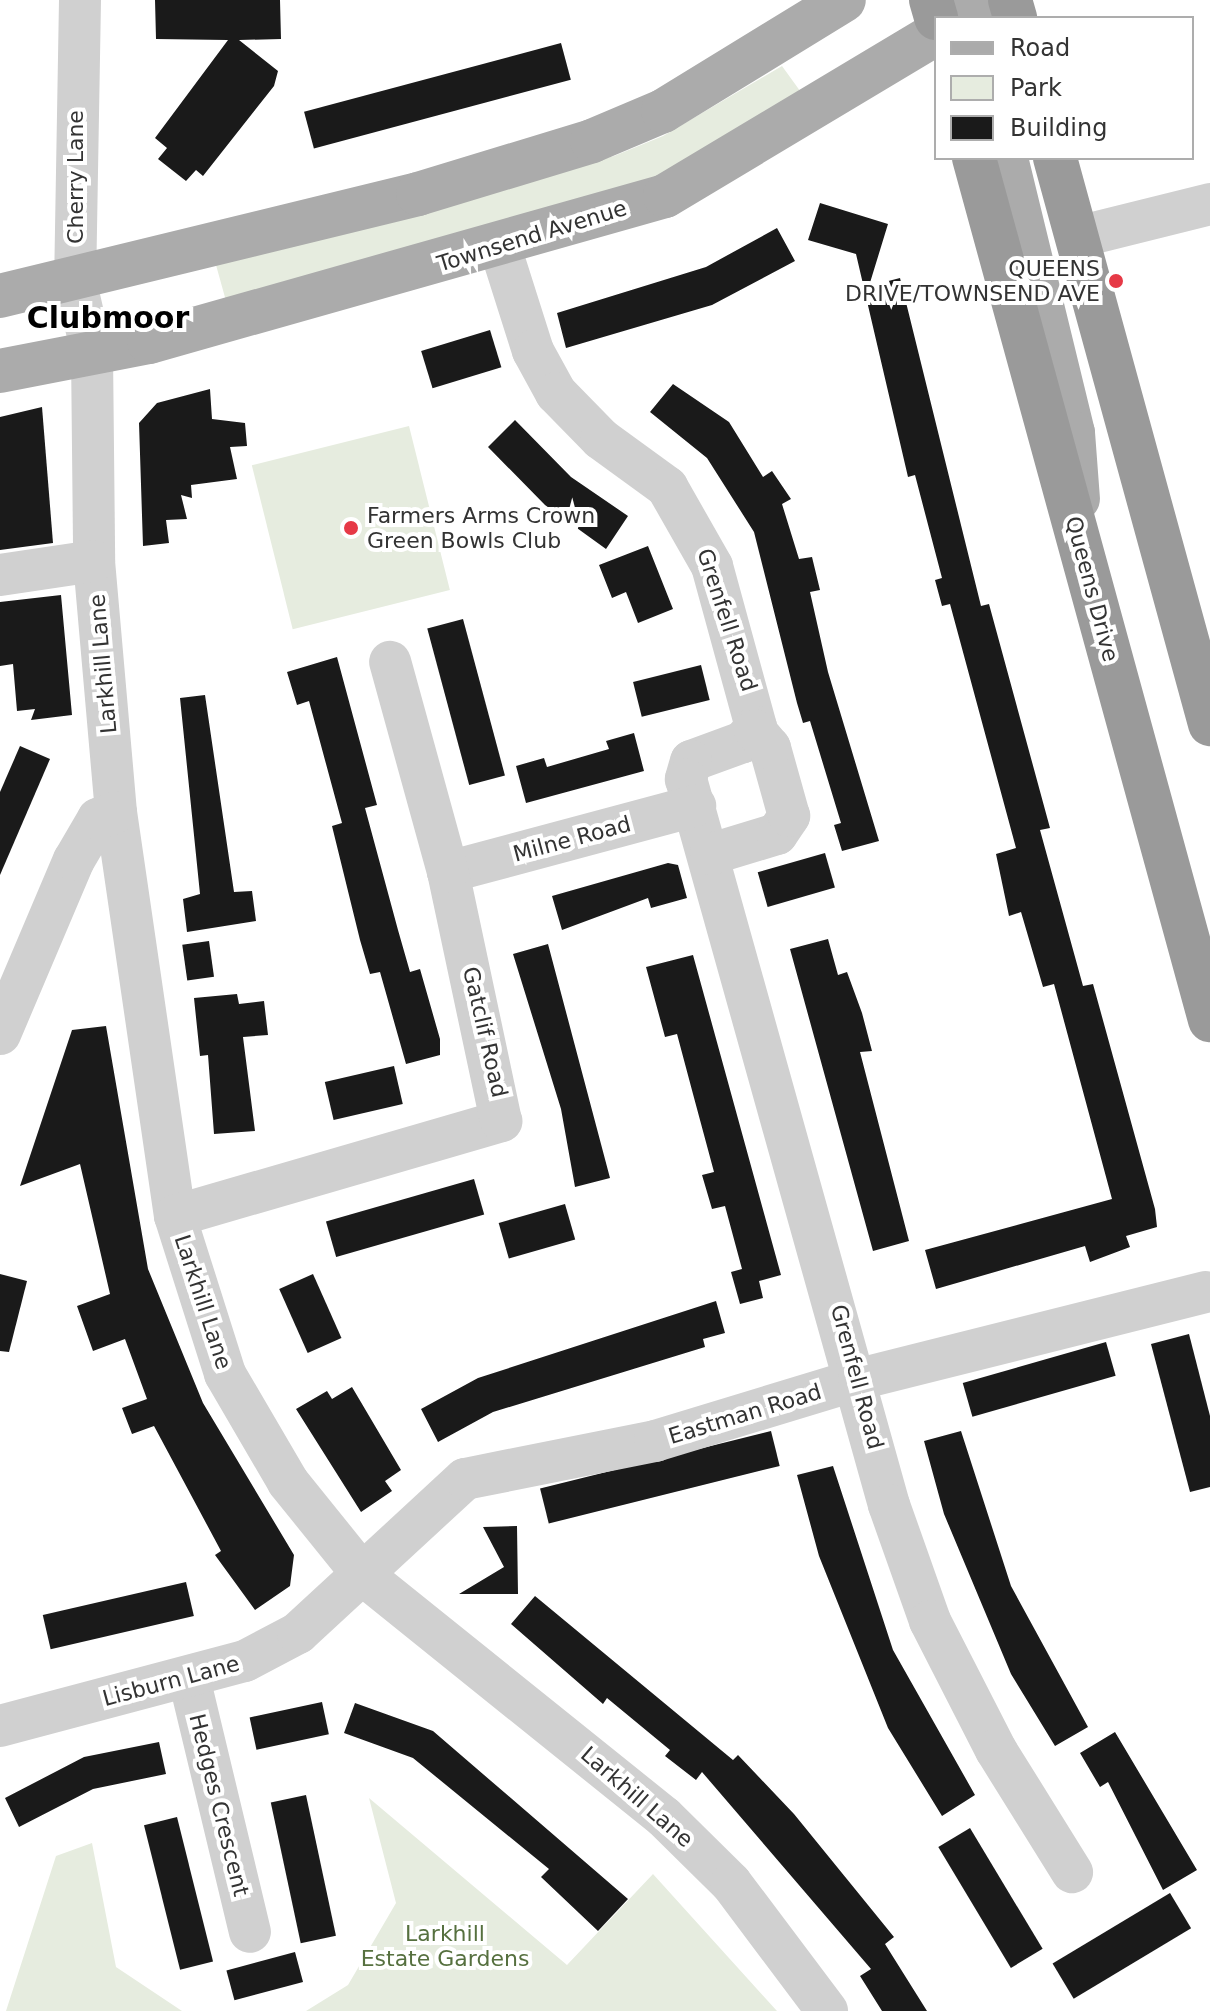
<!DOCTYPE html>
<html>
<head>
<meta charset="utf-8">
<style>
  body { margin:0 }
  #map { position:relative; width:1210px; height:2011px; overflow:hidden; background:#fff; font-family:"DejaVu Sans",sans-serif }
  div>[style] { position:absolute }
  .green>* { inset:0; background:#e6ecdf; transform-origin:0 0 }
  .building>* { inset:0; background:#1a1a1a; transform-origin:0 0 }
  .minor>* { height:42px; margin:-21px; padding:0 21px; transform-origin:21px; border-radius:21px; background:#d0d0d0 }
  .major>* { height:44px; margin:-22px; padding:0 22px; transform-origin:22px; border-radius:22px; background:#ababab }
  .highway>* { height:44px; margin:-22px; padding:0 22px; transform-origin:22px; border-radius:22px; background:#9a9a9a }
  .dots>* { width:22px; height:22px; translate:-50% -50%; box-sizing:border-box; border:4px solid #fff; border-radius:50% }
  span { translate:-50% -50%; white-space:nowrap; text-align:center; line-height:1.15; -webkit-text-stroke:8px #fff; paint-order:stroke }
  .street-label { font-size:22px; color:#333 }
  .poi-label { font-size:22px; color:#333 }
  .right { translate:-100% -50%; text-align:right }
  .left { translate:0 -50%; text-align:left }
  .park-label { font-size:22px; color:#56703f }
  .district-label { font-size:30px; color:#000; font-weight:700 }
  .legend { position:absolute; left:934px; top:16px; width:260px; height:144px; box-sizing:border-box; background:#fff; border:2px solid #adadad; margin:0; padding:10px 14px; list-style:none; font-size:24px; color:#333 }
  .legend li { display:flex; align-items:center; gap:16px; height:40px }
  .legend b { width:40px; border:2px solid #adadad }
</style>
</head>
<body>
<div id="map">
  <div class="green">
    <div style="clip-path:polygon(782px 66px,803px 95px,663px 175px,226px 301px,216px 265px,614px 156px,663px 136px)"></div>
    <div style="left:409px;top:426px;width:169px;height:162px;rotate:76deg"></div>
    <div style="clip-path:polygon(369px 1798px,567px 1965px,653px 1874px,777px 2011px,306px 2011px,348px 1985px,396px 1903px)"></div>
    <div style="clip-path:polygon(92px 1843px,116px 1967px,182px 2011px,6px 2011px,56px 1856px)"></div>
  </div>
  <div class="building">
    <div style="clip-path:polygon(155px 0,280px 0,281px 39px,239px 40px,278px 71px,274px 86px,203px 176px,196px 170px,186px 181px,158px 159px,167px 148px,155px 138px,228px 40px,156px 39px)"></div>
    <div style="left:561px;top:43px;width:38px;height:266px;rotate:75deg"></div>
    <div style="clip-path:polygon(820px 203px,888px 224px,869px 286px,900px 278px,981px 606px,989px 604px,1050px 828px,1040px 830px,1083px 986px,1093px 984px,1155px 1209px,1157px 1227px,1126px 1236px,1130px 1247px,1090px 1262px,1085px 1246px,936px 1289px,925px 1250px,1112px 1199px,1054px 984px,1043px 987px,1021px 912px,1009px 916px,996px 854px,1016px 848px,950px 604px,942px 606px,935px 580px,942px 578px,915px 475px,908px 477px,856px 254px,808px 240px)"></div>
    <div style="clip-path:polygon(777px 228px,795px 261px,712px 305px,566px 348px,557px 313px,706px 267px)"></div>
    <div style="left:490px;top:330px;width:39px;height:72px;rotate:73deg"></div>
    <div style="clip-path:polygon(673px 384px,729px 422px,763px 477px,772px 471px,791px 499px,782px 504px,799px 559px,812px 557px,820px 590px,810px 592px,828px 672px,879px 841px,842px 851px,834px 825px,841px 823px,810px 721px,803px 723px,797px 703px,754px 532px,707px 458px,650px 412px)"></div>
    <div style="clip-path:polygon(210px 389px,212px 419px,245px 423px,247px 446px,230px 447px,237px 479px,191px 485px,192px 498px,181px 495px,187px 519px,166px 520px,169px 543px,143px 546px,139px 423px,157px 403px)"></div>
    <div style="clip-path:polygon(42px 407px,53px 543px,0 550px,0 417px)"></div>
    <div style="clip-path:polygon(515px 420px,571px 477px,628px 516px,606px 549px,545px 505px,488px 447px)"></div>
    <div style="clip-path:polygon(648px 546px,673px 609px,638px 623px,626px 592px,612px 598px,599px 565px)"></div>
    <div style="clip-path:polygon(61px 595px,72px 715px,31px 720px,35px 709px,17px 711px,13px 664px,0 666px,0 602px)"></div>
    <div style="left:463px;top:619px;width:162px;height:37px;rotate:75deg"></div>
    <div style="clip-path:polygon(337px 657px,377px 805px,365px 808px,398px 930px,410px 972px,420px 969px,440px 1039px,440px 1055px,406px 1064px,380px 972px,370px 974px,360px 940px,332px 826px,342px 823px,309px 701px,297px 705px,287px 672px)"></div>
    <div style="left:701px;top:665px;width:36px;height:70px;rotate:76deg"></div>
    <div style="clip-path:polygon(205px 695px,234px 892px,252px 891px,256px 921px,187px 932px,183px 899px,200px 894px,180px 698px)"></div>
    <div style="clip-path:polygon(634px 733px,644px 771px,526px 803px,516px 766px,544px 758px,547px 767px,609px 749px,606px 741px)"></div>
    <div style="clip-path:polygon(20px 746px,50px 759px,0 875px,0 792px)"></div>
    <div style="left:825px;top:853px;width:36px;height:70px;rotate:74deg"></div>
    <div style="clip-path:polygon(668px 863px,678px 865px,687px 898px,651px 908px,648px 898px,562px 930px,552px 896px)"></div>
    <div style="clip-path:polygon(828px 939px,838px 975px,847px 972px,862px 1013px,872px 1051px,860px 1052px,909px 1241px,873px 1251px,790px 949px)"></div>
    <div style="left:209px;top:941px;width:36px;height:27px;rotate:82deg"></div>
    <div style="clip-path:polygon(548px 944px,610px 1178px,575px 1187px,561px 1109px,513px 954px)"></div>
    <div style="clip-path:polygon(693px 955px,781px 1275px,759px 1281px,763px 1298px,740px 1304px,731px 1272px,742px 1269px,725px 1206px,712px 1209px,702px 1175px,714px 1172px,693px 1094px,677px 1034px,665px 1037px,646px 967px)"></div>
    <div style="clip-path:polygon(237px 994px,239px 1004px,264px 1001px,268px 1035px,243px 1037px,255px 1131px,214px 1134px,208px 1055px,200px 1056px,194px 998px)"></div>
    <div style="clip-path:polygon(106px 1026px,148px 1269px,203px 1403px,294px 1555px,290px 1586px,255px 1610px,215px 1555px,221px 1551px,154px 1426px,132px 1434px,122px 1408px,147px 1399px,125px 1339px,93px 1351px,77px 1306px,110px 1294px,80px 1164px,20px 1186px,72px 1030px)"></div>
    <div style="left:394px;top:1066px;width:39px;height:71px;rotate:77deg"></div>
    <div style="left:474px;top:1179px;width:37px;height:154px;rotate:74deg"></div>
    <div style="left:565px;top:1204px;width:37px;height:69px;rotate:74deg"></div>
    <div style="clip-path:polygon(0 1274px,27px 1281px,9px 1352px,0 1351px)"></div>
    <div style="left:313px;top:1274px;width:70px;height:37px;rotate:66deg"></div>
    <div style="clip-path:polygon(716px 1301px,725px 1333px,703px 1339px,705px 1347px,493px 1412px,438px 1442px,421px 1409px,478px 1378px)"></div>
    <div style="clip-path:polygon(1189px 1334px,1210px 1416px,1210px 1487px,1190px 1492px,1151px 1344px)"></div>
    <div style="left:1106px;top:1342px;width:35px;height:149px;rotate:74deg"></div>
    <div style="clip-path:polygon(352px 1387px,401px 1470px,385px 1481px,392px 1491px,361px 1512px,296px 1409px,327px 1391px,332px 1399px)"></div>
    <div style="left:771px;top:1431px;width:36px;height:238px;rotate:76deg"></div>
    <div style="clip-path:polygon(961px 1431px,1011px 1586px,1088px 1727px,1055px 1746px,1011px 1674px,944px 1514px,924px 1441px)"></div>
    <div style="clip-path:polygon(833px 1466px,893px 1650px,975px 1795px,942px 1816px,888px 1728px,819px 1556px,797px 1475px)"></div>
    <div style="clip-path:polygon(517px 1526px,518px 1594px,459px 1594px,504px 1567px,483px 1527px)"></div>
    <div style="left:186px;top:1582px;width:35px;height:147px;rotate:77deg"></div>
    <div style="clip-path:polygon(535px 1596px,733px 1760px,738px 1755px,794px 1814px,894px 1937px,885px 1944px,927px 2011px,882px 2011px,860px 1976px,871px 1969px,702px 1772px,696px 1780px,665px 1756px,670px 1750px,607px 1698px,603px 1704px,511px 1624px)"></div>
    <div style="left:322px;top:1702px;width:33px;height:74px;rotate:78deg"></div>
    <div style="clip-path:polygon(355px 1703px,433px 1731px,628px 1899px,598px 1931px,541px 1877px,549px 1869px,413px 1758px,344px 1733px)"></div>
    <div style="clip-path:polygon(1115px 1732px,1197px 1870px,1163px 1890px,1108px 1782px,1100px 1787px,1080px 1753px)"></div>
    <div style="clip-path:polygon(159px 1742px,166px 1774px,93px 1789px,19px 1827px,5px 1798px,84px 1757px)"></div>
    <div style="left:306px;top:1795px;width:144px;height:36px;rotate:78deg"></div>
    <div style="left:177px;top:1817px;width:149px;height:34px;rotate:76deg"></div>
    <div style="left:970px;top:1828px;width:141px;height:37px;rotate:59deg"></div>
    <div style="left:1170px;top:1893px;width:41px;height:137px;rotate:59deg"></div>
    <div style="left:295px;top:1952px;width:31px;height:71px;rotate:75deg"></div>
  </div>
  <div class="minor">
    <div style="left:80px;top:0;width:279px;rotate:91deg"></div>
    <div style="left:75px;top:279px;width:76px;rotate:77.1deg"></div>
    <div style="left:92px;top:353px;width:208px;rotate:89.4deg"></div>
    <div style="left:94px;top:561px;width:252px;rotate:85deg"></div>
    <div style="left:116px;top:812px;width:408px;rotate:81.7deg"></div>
    <div style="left:175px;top:1216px;width:166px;rotate:72.4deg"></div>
    <div style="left:225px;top:1374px;width:125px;rotate:59.7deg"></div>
    <div style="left:288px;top:1482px;width:119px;rotate:51.1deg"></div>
    <div style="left:363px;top:1575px;width:386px;rotate:38.8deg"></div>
    <div style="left:664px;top:1817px;width:94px;rotate:44.6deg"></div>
    <div style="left:731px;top:1883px;width:160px;rotate:53.1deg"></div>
    <div style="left:1078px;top:237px;width:136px;rotate:-14deg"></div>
    <div style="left:500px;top:247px;width:109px;rotate:72.4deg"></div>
    <div style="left:533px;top:351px;width:48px;rotate:61.3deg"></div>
    <div style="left:556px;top:393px;width:64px;rotate:45.6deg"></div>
    <div style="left:601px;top:439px;width:82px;rotate:36deg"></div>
    <div style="left:667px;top:487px;width:91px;rotate:60.3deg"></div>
    <div style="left:712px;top:566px;width:167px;rotate:74.7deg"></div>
    <div style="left:756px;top:727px;width:20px;rotate:131deg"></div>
    <div style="left:743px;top:742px;width:55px;rotate:159.9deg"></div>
    <div style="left:691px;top:761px;width:19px;rotate:106deg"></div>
    <div style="left:686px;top:779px;width:754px;rotate:74.38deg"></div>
    <div style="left:889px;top:1505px;width:123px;rotate:70.5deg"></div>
    <div style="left:930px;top:1621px;width:145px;rotate:62.9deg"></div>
    <div style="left:996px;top:1750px;width:144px;rotate:58.1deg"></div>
    <div style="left:0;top:575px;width:95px;rotate:-8.5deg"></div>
    <div style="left:711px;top:854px;width:69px;rotate:-16.9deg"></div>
    <div style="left:777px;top:834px;width:22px;rotate:-56deg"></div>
    <div style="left:789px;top:816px;width:71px;rotate:-105.6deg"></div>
    <div style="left:770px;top:748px;width:23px;rotate:-130deg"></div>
    <div style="left:448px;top:872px;width:256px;rotate:-15deg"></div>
    <div style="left:0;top:1034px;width:189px;rotate:-67deg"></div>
    <div style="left:74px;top:860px;width:48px;rotate:-59.7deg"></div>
    <div style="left:98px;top:819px;width:19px;rotate:-21deg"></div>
    <div style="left:175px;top:1216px;width:340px;rotate:-16.2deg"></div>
    <div style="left:501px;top:1121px;width:255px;rotate:-102deg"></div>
    <div style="left:448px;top:872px;width:218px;rotate:-105.4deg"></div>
    <div style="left:189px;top:1678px;width:261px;rotate:76.5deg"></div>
    <div style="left:0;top:1726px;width:253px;rotate:-14.9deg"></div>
    <div style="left:245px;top:1661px;width:60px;rotate:-27.8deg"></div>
    <div style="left:298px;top:1633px;width:227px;rotate:-42.7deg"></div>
    <div style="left:465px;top:1479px;width:194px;rotate:-11.3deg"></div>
    <div style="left:655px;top:1441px;width:213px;rotate:-16.9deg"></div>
    <div style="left:859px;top:1379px;width:357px;rotate:-14.1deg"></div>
  </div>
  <div class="major">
    <div style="left:958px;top:18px;width:31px;rotate:-36deg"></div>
    <div style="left:1006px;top:158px;width:283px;rotate:76.3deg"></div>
    <div style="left:1073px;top:433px;width:66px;rotate:85.7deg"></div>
    <div style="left:0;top:296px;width:430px;rotate:-13.7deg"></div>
    <div style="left:418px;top:194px;width:182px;rotate:-16.9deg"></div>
    <div style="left:592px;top:141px;width:77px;rotate:-22.9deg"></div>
    <div style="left:663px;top:111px;width:212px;rotate:-31.5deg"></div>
    <div style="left:0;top:371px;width:152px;rotate:-11deg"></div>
    <div style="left:149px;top:342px;width:536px;rotate:-15.8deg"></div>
    <div style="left:665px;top:196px;width:316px;rotate:-30.9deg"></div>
  </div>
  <div class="highway">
    <div style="left:931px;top:0;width:19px;rotate:74deg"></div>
    <div style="left:1010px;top:0;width:19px;rotate:74deg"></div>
    <div style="left:974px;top:158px;width:894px;rotate:74.69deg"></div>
    <div style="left:1055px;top:158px;width:587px;rotate:74.68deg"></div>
  </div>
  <div class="dots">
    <div style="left:1116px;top:281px;background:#e63946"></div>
    <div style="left:351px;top:528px;background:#e63946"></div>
  </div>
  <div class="street-label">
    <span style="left:76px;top:177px;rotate:-90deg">Cherry Lane</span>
    <span style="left:532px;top:236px;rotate:-17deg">Townsend Avenue</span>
    <span style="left:1092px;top:589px;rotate:75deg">Queens Drive</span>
    <span style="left:727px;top:620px;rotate:72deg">Grenfell Road</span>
    <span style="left:103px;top:664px;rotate:-95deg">Larkhill Lane</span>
    <span style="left:572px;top:839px;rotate:-15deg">Milne Road</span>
    <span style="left:485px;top:1032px;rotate:77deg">Gatclif Road</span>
    <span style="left:203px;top:1302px;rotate:72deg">Larkhill Lane</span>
    <span style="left:857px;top:1377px;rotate:75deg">Grenfell Road</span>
    <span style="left:745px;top:1414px;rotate:-17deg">Eastman Road</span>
    <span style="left:171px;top:1681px;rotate:-15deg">Lisburn Lane</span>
    <span style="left:637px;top:1797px;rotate:41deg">Larkhill Lane</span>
    <span style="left:219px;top:1805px;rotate:76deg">Hedges Crescent</span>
  </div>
  <div class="poi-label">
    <span class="right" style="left:1100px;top:281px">QUEENS<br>DRIVE/TOWNSEND AVE</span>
    <span class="left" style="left:367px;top:528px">Farmers Arms Crown<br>Green Bowls Club</span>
  </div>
  <div class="park-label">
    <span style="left:445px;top:1946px">Larkhill<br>Estate Gardens</span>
  </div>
  <div class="district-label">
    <span style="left:108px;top:318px">Clubmoor</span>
  </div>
  <ul class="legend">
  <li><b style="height:10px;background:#ababab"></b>Road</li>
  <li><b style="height:22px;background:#e6ecdf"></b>Park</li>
  <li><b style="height:22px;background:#1a1a1a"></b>Building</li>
  </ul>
</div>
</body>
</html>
